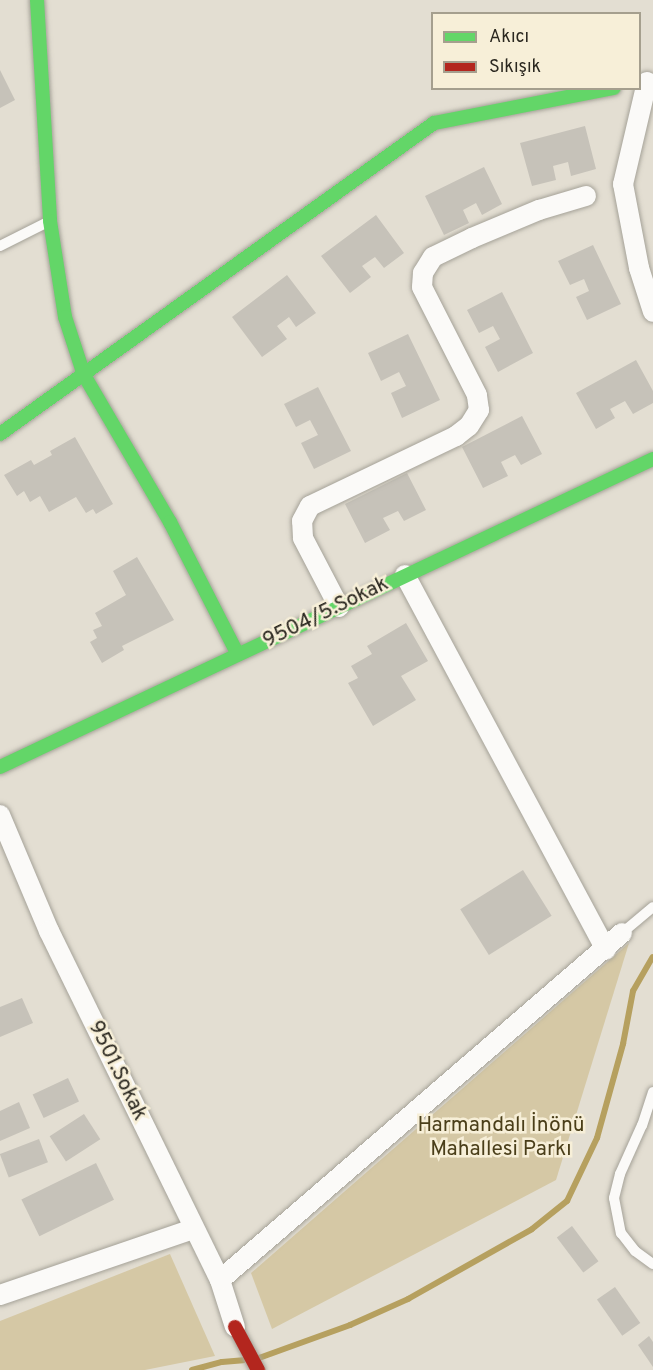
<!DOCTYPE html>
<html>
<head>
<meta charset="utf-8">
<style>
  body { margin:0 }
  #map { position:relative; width:653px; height:1370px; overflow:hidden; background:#e3ded2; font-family:Overpass,sans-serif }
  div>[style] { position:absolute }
  .green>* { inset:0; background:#d5c8a5 }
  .stream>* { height:6px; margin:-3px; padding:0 3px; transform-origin:3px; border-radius:3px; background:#b6a05f }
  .building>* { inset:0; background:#c6c2b9; transform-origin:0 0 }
  .roads { filter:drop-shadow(0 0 2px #a5a298) drop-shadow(0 0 2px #a5a298) }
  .lane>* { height:10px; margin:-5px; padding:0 5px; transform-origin:5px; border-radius:5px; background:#fbfaf8 }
  .street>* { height:20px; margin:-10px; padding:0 10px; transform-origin:10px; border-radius:10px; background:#fbfaf8 }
  .fast>* { height:14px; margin:-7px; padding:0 7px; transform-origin:7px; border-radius:7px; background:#63d668 }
  .jam>* { height:14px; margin:-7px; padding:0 7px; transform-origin:7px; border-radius:7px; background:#b3261e }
  span { translate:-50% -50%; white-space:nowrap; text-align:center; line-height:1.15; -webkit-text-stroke:5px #f7efd8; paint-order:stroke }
  .street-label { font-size:21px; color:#2a271f }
  .park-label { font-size:21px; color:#4a3e19 }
  .legend { position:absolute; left:431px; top:12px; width:210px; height:78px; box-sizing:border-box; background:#f7efd8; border:2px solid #a59f8e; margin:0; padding:8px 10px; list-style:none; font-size:18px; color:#2a271f }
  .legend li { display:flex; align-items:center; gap:12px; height:30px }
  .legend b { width:30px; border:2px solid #a59f8e }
</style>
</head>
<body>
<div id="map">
  <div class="green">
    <div style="clip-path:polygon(629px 943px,556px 1180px,272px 1329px,251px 1273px)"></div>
    <div style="clip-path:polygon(170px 1254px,215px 1356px,145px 1370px,0 1370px,0 1321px)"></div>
  </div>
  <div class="stream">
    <div style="left:259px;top:1358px;width:97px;rotate:-19.9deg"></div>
    <div style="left:350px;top:1325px;width:64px;rotate:-24.1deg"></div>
    <div style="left:408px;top:1299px;width:142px;rotate:-29.4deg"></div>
    <div style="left:532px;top:1229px;width:45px;rotate:-38.7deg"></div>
    <div style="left:567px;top:1201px;width:70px;rotate:-64.5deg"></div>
    <div style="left:597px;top:1138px;width:98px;rotate:-74.5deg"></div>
    <div style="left:623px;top:1044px;width:54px;rotate:-79.3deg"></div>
    <div style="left:633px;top:991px;width:39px;rotate:-60deg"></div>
    <div style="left:192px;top:1370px;width:31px;rotate:-15deg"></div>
    <div style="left:222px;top:1362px;width:21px;rotate:-5deg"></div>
  </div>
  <div class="building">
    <div style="clip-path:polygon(0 70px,15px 100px,0 108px)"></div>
    <div style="clip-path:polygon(585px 126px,596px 169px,571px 176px,568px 162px,553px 166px,556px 180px,532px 186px,520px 143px)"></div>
    <div style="clip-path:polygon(484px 167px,502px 204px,482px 215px,476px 203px,463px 210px,469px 223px,444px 235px,425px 196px)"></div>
    <div style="clip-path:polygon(376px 215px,404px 253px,384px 268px,375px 257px,362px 266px,371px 277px,350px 293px,321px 256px)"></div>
    <div style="clip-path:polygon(593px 245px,621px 304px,587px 320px,576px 297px,589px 291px,584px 279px,570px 285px,558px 261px)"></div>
    <div style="clip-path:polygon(287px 275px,316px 313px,296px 327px,289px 317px,277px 326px,287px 339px,262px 357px,232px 317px)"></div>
    <div style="clip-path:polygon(502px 292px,533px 353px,498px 372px,485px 347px,500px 339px,493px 326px,479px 333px,467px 310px)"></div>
    <div style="clip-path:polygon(408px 334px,440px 400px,402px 418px,391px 393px,406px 386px,399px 372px,381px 381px,368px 353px)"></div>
    <div style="clip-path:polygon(636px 360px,653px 391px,653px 403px,633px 414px,625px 401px,610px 409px,615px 418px,596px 429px,576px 393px)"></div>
    <div style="clip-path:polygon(318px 387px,351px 451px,314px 469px,301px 443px,318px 435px,310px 420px,296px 427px,284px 404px)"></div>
    <div style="clip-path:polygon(522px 416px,542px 454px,521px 465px,515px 455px,501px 462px,508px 476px,483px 488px,462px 447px)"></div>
    <div style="clip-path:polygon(75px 437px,113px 504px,96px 514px,93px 509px,86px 513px,76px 497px,49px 512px,40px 496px,30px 502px,24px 491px,17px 496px,4px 475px,31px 460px,34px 465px,52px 455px,50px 451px)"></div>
    <div style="clip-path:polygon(407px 473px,426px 510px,404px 521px,398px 511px,383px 518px,390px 530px,365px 543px,345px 504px)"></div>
    <div style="clip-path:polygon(137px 557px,174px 620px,122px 646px,124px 650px,102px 663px,90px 642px,97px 638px,93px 630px,102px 626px,95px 613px,126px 595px,113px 571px)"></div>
    <div style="clip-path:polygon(406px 623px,428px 661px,401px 676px,416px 700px,373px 726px,348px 683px,358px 678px,351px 666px,372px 654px,367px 646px)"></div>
    <div style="left:523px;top:870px;width:54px;height:74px;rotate:58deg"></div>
    <div style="clip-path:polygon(22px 998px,33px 1023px,0 1037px,0 1007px)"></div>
    <div style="left:68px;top:1078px;width:26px;height:39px;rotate:65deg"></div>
    <div style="clip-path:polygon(19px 1102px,30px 1128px,0 1141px,0 1111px)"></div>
    <div style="left:84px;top:1114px;width:30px;height:41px;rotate:57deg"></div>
    <div style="left:39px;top:1139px;width:25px;height:42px;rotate:69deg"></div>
    <div style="left:96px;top:1163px;width:41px;height:83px;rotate:64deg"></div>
    <div style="left:572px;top:1226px;width:44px;height:19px;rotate:53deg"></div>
    <div style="left:615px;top:1287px;width:44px;height:22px;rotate:55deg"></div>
    <div style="clip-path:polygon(649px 1336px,653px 1342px,653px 1367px,638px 1345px)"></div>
  </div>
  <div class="roads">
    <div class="lane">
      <div style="left:0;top:246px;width:54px;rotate:-26.6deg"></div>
      <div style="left:622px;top:933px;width:40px;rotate:-40deg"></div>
      <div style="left:653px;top:1092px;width:35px;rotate:108deg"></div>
      <div style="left:642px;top:1125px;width:54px;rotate:114.2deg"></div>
      <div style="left:620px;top:1174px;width:25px;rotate:104deg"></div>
      <div style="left:614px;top:1198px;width:36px;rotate:79deg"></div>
      <div style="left:621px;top:1233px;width:23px;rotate:52deg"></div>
      <div style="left:635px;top:1251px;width:22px;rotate:36deg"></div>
    </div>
    <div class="street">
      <div style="left:647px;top:82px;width:105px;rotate:103.2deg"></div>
      <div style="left:623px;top:184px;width:86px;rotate:79.2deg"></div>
      <div style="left:639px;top:268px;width:46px;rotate:72.3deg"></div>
      <div style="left:405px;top:575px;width:425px;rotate:61.8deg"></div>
      <div style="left:339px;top:607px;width:78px;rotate:-117.6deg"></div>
      <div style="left:303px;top:538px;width:17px;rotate:-93deg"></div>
      <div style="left:302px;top:521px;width:17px;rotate:-62deg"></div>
      <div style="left:310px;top:506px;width:162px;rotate:-25.6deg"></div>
      <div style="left:456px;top:436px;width:16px;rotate:-38deg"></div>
      <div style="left:469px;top:426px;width:19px;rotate:-58deg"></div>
      <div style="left:479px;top:410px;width:15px;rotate:-98deg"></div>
      <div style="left:477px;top:395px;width:121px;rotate:-117deg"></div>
      <div style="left:422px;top:287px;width:14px;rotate:-86deg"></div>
      <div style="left:423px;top:273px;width:19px;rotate:-58deg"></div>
      <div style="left:433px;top:257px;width:43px;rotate:-26deg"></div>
      <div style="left:472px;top:238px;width:73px;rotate:-22.7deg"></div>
      <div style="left:539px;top:210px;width:49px;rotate:-16.6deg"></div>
      <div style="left:0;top:815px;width:126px;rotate:67.1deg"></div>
      <div style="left:49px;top:931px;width:389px;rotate:63.9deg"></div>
      <div style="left:220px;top:1280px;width:49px;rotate:72.3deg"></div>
      <div style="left:220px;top:1280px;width:531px;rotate:-40.8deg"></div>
      <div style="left:0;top:1295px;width:204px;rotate:-18.9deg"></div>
    </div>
    <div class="fast">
      <div style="left:37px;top:0;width:221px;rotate:86.6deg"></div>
      <div style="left:50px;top:221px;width:97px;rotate:81.1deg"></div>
      <div style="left:65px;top:317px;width:61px;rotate:71.9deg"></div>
      <div style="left:84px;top:375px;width:170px;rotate:59.7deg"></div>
      <div style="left:170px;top:522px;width:149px;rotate:62.9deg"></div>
      <div style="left:0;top:434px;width:534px;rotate:-35.62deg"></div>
      <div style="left:434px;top:123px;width:183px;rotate:-11deg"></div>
      <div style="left:0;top:767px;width:722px;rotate:-25.25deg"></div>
    </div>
    <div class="jam">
      <div style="left:235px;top:1327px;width:49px;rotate:61.9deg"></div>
    </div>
  </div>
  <div class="street-label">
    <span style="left:326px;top:613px;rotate:-26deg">9504/5.Sokak</span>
    <span style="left:117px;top:1071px;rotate:64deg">9501.Sokak</span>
  </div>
  <div class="park-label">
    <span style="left:501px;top:1138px">Harmandalı İnönü<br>Mahallesi Parkı</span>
  </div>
  <ul class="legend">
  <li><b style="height:8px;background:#63d668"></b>Akıcı</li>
  <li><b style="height:8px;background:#b3261e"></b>Sıkışık</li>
  </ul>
</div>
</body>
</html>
